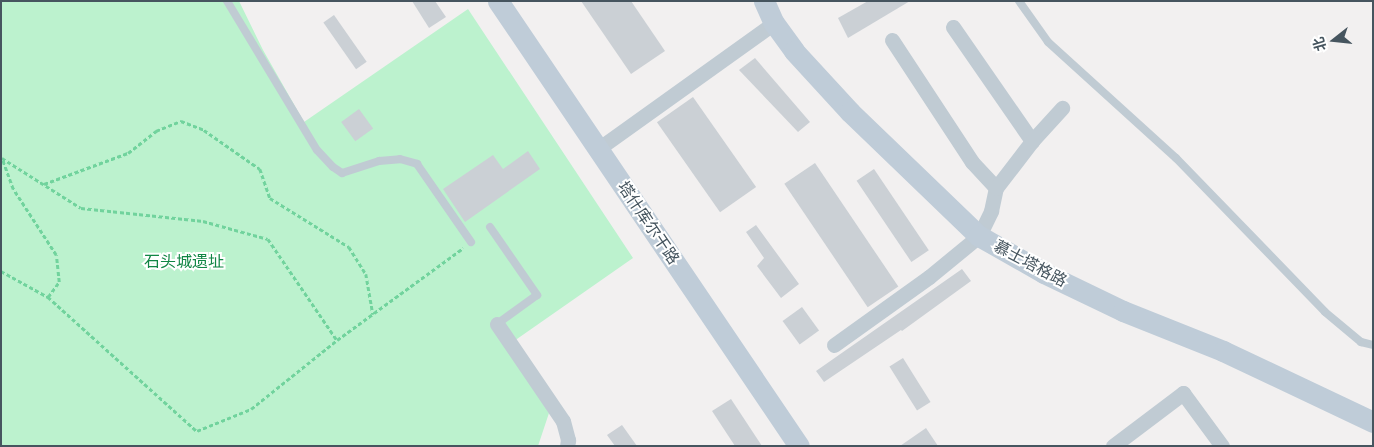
<!DOCTYPE html>
<html>
<head>
<meta charset="utf-8">
<style>
  body { margin:0 }
  #map { position:relative; width:1374px; height:447px; overflow:hidden; background:#f2f0f0; font-family:Poppins,"Noto Sans SC",sans-serif }
  div>[style] { position:absolute }
  .green>* { inset:0; background:#bcf2ce }
  .building>* { inset:0; background:#cbd0d5; transform-origin:0 0 }
  .path>* { height:2.5px; margin-top:-1.25px; transform-origin:0; background:repeating-linear-gradient(90deg,#71d39d 0 4px,transparent 0 6.5px) }
  .lane>* { height:8px; margin:-4px; padding:0 4px; transform-origin:4px; border-radius:4px; background:#c0cbd3 }
  .street>* { height:15px; margin:-7.5px; padding:0 7.5px; transform-origin:7.5px; border-radius:7.5px; background:#c0cbd3 }
  .secondary>* { height:21px; margin:-10.5px; padding:0 10.5px; transform-origin:10.5px; border-radius:10.5px; background:#bfccd8 }
  span { translate:-50% -50%; white-space:nowrap; text-align:center; line-height:1.15; -webkit-text-stroke:4px #fff; paint-order:stroke }
  .street-label { font-size:16px; color:#46555f }
  .park-label { font-size:16px; color:#118645 }
  .frame { position:absolute; inset:0; border:2px solid #46555f; pointer-events:none }
  .north { position:absolute; left:1309px; top:15px; width:50px; height:50px; -webkit-text-stroke:4px #fff; paint-order:stroke; rotate:254deg; font-size:14px; font-weight:700; line-height:20px; text-align:center; color:#46555f }
  .north::after { content:''; display:block; margin:auto; width:18px; height:22px; background:#46555f; clip-path:polygon(50% 0,100% 100%,50% 72%,0 100%) }
</style>
</head>
<body>
<div id="map">
  <div class="green">
    <div style="clip-path:polygon(1px 1px,239px 1px,263px 50px,304px 122px,468px 9px,633px 258px,507px 346px,549px 413px,538px 446px,1px 446px)"></div>
  </div>
  <div class="building">
    <div style="clip-path:polygon(412px 1px,435px 1px,446px 17px,429px 28px)"></div>
    <div style="clip-path:polygon(581px 1px,631px 1px,665px 51px,631px 74px)"></div>
    <div style="clip-path:polygon(868px 1px,910px 1px,848px 38px,838px 18px)"></div>
    <div style="left:334px;top:15px;width:57px;height:13px;rotate:55deg"></div>
    <div style="clip-path:polygon(755px 58px,810px 122px,798px 132px,739px 70px)"></div>
    <div style="left:693px;top:97px;width:110px;height:44px;rotate:55deg"></div>
    <div style="left:359px;top:109px;width:24px;height:22px;rotate:54deg"></div>
    <div style="clip-path:polygon(528px 151px,540px 169px,465px 222px,443px 189px,493px 155px,503px 169px)"></div>
    <div style="left:815px;top:163px;width:149px;height:37px;rotate:56deg"></div>
    <div style="left:874px;top:169px;width:98px;height:21px;rotate:56deg"></div>
    <div style="clip-path:polygon(756px 225px,799px 284px,781px 298px,757px 266px,764px 258px,746px 232px)"></div>
    <div style="clip-path:polygon(962px 269px,971px 281px,902px 331px,901px 330px,824px 382px,816px 371px)"></div>
    <div style="left:802px;top:307px;width:29px;height:24px;rotate:54deg"></div>
    <div style="left:903px;top:358px;width:52px;height:16px;rotate:58deg"></div>
    <div style="clip-path:polygon(731px 399px,762px 446px,735px 446px,712px 411px)"></div>
    <div style="clip-path:polygon(622px 425px,637px 446px,615px 446px,607px 435px)"></div>
    <div style="clip-path:polygon(926px 428px,938px 446px,900px 446px)"></div>
  </div>
  <div class="path">
    <div style="left:44px;top:184px;width:90px;rotate:-20.3deg"></div>
    <div style="left:128px;top:153px;width:36px;rotate:-38deg"></div>
    <div style="left:156px;top:131px;width:27px;rotate:-22deg"></div>
    <div style="left:181px;top:121px;width:25px;rotate:21deg"></div>
    <div style="left:204px;top:130px;width:68px;rotate:34.9deg"></div>
    <div style="left:260px;top:169px;width:31px;rotate:71deg"></div>
    <div style="left:270px;top:198px;width:93px;rotate:31.8deg"></div>
    <div style="left:349px;top:247px;width:32px;rotate:58deg"></div>
    <div style="left:366px;top:274px;width:41px;rotate:80.1deg"></div>
    <div style="left:1px;top:271px;width:54px;rotate:29deg"></div>
    <div style="left:48px;top:297px;width:200px;rotate:42deg"></div>
    <div style="left:197px;top:431px;width:58px;rotate:-22.2deg"></div>
    <div style="left:251px;top:409px;width:110px;rotate:-38.7deg"></div>
    <div style="left:337px;top:340px;width:156px;rotate:-36.1deg"></div>
    <div style="left:48px;top:297px;width:19px;rotate:-54deg"></div>
    <div style="left:59px;top:282px;width:27px;rotate:-96deg"></div>
    <div style="left:56px;top:255px;width:79px;rotate:-123.1deg"></div>
    <div style="left:13px;top:189px;width:33px;rotate:-110deg"></div>
    <div style="left:2px;top:158px;width:93px;rotate:32.3deg"></div>
    <div style="left:81px;top:208px;width:123px;rotate:6.1deg"></div>
    <div style="left:203px;top:221px;width:67px;rotate:15.5deg"></div>
    <div style="left:268px;top:239px;width:122px;rotate:55.7deg"></div>
  </div>
  <div class="lane">
    <div style="left:227px;top:1px;width:174px;rotate:58.9deg"></div>
    <div style="left:317px;top:150px;width:23px;rotate:47deg"></div>
    <div style="left:333px;top:167px;width:11px;rotate:34deg"></div>
    <div style="left:342px;top:173px;width:39px;rotate:-18deg"></div>
    <div style="left:379px;top:161px;width:21px;rotate:-5deg"></div>
    <div style="left:400px;top:159px;width:18px;rotate:16deg"></div>
    <div style="left:417px;top:164px;width:95px;rotate:55.3deg"></div>
    <div style="left:1019px;top:1px;width:50px;rotate:54.7deg"></div>
    <div style="left:1048px;top:42px;width:173px;rotate:42.2deg"></div>
    <div style="left:1176px;top:158px;width:214px;rotate:45.9deg"></div>
    <div style="left:1325px;top:312px;width:47px;rotate:39.8deg"></div>
    <div style="left:1361px;top:342px;width:12px;rotate:14deg"></div>
    <div style="left:490px;top:227px;width:83px;rotate:55.3deg"></div>
    <div style="left:537px;top:295px;width:49px;rotate:144.1deg"></div>
  </div>
  <div class="street">
    <div style="left:953px;top:27px;width:139px;rotate:55.3deg"></div>
    <div style="left:892px;top:40px;width:146px;rotate:56.7deg"></div>
    <div style="left:972px;top:162px;width:35px;rotate:47deg"></div>
    <div style="left:598px;top:149px;width:216px;rotate:-35.6deg"></div>
    <div style="left:497px;top:324px;width:117px;rotate:55.8deg"></div>
    <div style="left:563px;top:421px;width:20px;rotate:75deg"></div>
    <div style="left:568px;top:440px;width:6px;rotate:99deg"></div>
    <div style="left:834px;top:345px;width:117px;rotate:-35.6deg"></div>
    <div style="left:929px;top:277px;width:65px;rotate:-39.4deg"></div>
    <div style="left:979px;top:236px;width:28px;rotate:-64deg"></div>
    <div style="left:991px;top:211px;width:24px;rotate:-78deg"></div>
    <div style="left:996px;top:188px;width:59px;rotate:-52.5deg"></div>
    <div style="left:1032px;top:141px;width:45px;rotate:-47.7deg"></div>
    <div style="left:1113px;top:446px;width:88px;rotate:-37.1deg"></div>
    <div style="left:1183px;top:393px;width:66px;rotate:53.7deg"></div>
  </div>
  <div class="secondary">
    <div style="left:498px;top:1px;width:537px;rotate:55.93deg"></div>
    <div style="left:764px;top:1px;width:24px;rotate:66deg"></div>
    <div style="left:774px;top:23px;width:34px;rotate:54deg"></div>
    <div style="left:794px;top:51px;width:83px;rotate:47.4deg"></div>
    <div style="left:850px;top:112px;width:179px;rotate:43.9deg"></div>
    <div style="left:979px;top:236px;width:75px;rotate:29.6deg"></div>
    <div style="left:1044px;top:273px;width:88px;rotate:25.7deg"></div>
    <div style="left:1123px;top:311px;width:108px;rotate:21.8deg"></div>
    <div style="left:1223px;top:351px;width:166px;rotate:25.3deg"></div>
  </div>
  <div class="street-label">
    <span style="left:648px;top:223px;rotate:56deg">塔什库尔干路</span>
    <span style="left:1030px;top:264px;rotate:28deg">慕士塔格路</span>
  </div>
  <div class="park-label">
    <span style="left:184px;top:262px">石头城遗址</span>
  </div>
  <div class="frame"></div>
  <div class="north">北</div>
</div>
</body>
</html>
